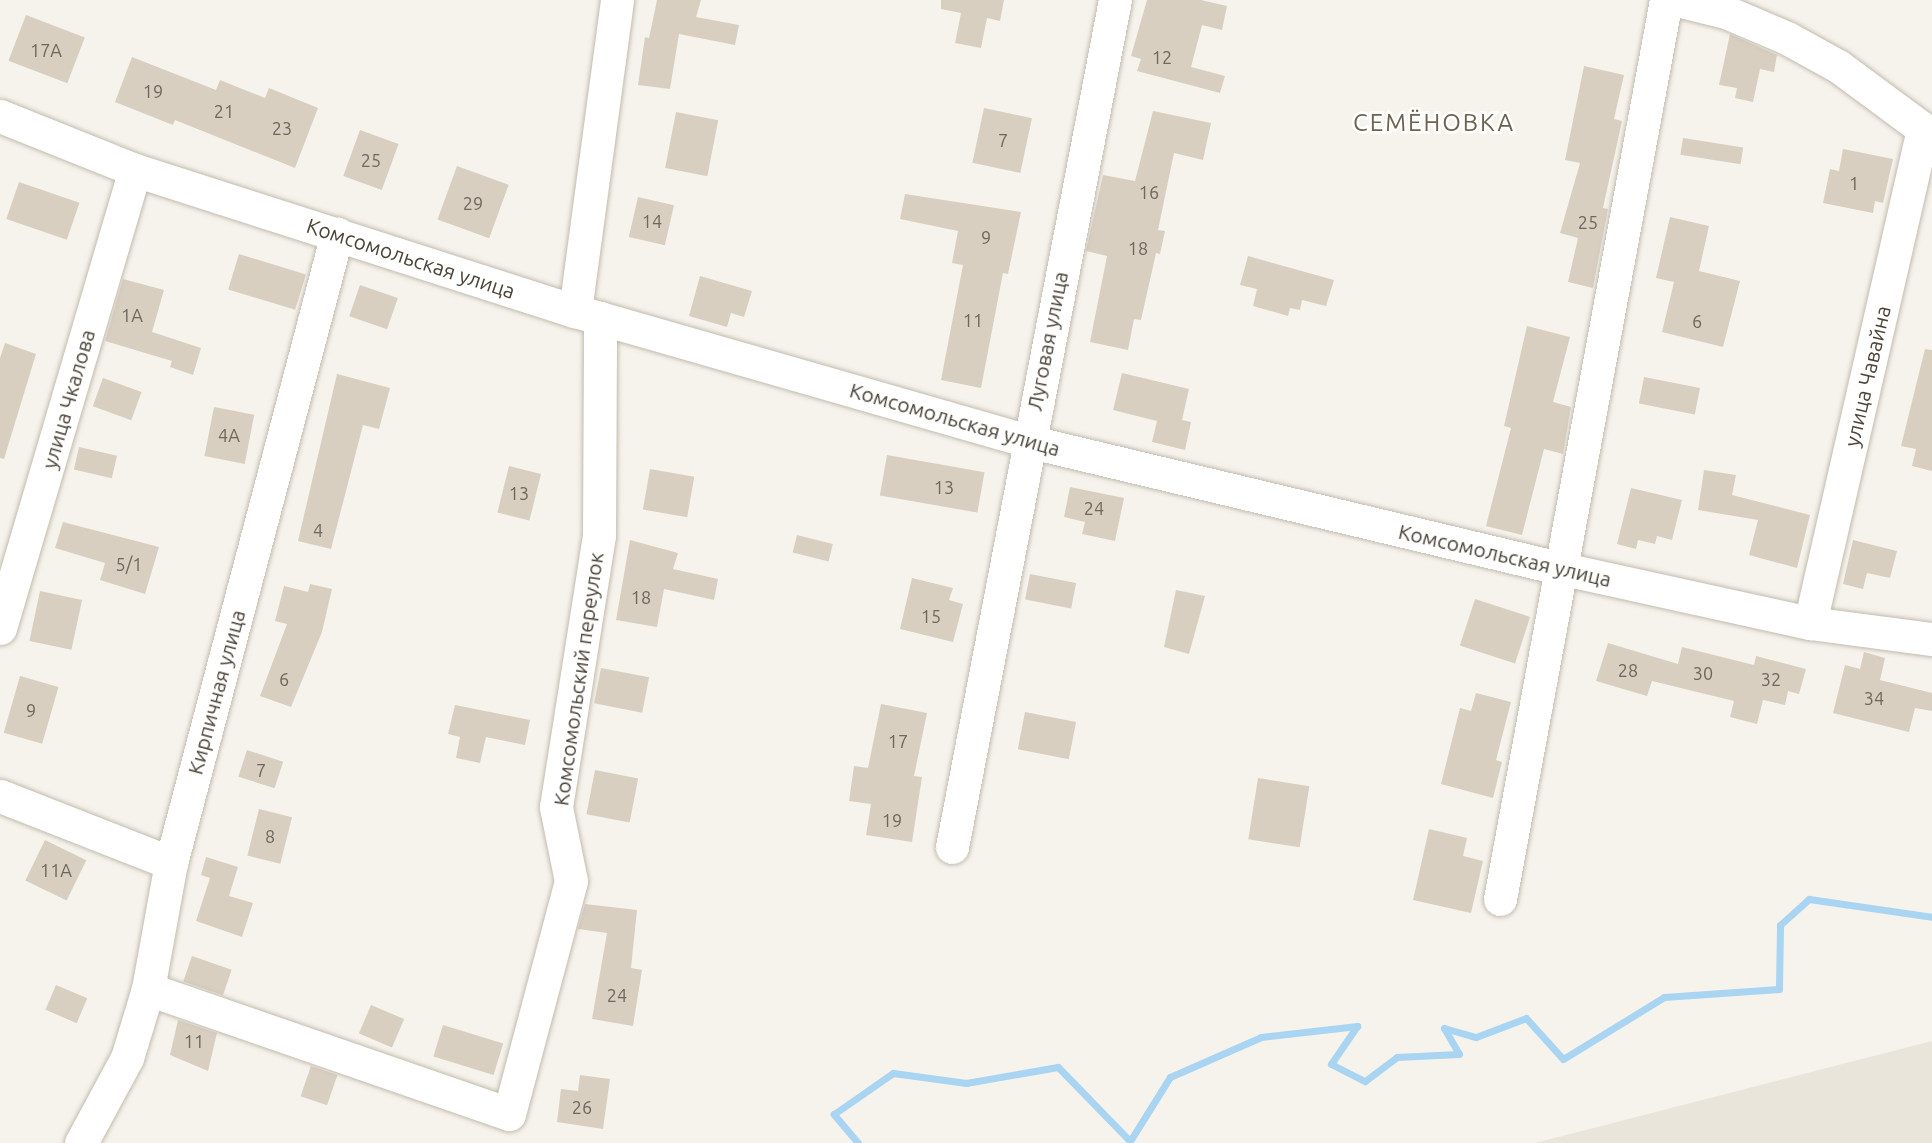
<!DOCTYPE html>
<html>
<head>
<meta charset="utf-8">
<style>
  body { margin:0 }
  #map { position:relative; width:1932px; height:1143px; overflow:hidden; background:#f6f3ec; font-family:Ubuntu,sans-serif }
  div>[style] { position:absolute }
  .residential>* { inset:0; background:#eae5da }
  .stream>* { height:7px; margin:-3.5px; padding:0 3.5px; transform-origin:3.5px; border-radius:3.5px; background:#a9d4f2 }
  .building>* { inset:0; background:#d8cfc1; transform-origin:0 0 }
  .roads { filter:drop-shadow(0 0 2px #c2bbae) drop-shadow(0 0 2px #c2bbae) }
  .minor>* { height:33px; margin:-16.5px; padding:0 16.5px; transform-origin:16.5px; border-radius:16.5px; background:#fff }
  span { translate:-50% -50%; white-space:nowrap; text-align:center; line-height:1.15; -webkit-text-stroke:5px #fff; paint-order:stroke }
  .number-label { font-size:18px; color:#6e675b }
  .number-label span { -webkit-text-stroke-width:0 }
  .street-label { font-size:21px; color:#4b4439 }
  .quarter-label { font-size:24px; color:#6e6250; letter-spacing:2px }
</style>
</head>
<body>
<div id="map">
  <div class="residential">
    <div style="clip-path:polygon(1932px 1041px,1932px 1143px,1535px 1143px)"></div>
  </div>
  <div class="stream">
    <div style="left:858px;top:1143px;width:38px;rotate:-130deg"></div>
    <div style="left:834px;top:1114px;width:72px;rotate:-34.8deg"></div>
    <div style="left:893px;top:1073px;width:74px;rotate:7.8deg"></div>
    <div style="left:966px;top:1083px;width:93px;rotate:-9.9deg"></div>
    <div style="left:1058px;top:1067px;width:103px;rotate:45.8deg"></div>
    <div style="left:1130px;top:1141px;width:75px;rotate:-58deg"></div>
    <div style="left:1170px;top:1077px;width:99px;rotate:-23.7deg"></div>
    <div style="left:1261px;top:1037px;width:97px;rotate:-6.5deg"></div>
    <div style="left:1357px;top:1026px;width:46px;rotate:124.4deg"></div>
    <div style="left:1331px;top:1064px;width:38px;rotate:27deg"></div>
    <div style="left:1365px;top:1081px;width:40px;rotate:-37deg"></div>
    <div style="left:1397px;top:1057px;width:62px;rotate:-2.8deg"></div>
    <div style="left:1459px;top:1054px;width:30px;rotate:-120deg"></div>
    <div style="left:1444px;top:1028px;width:33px;rotate:16deg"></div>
    <div style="left:1476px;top:1037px;width:53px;rotate:-20.8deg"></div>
    <div style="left:1526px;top:1018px;width:55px;rotate:47.9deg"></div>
    <div style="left:1563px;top:1059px;width:119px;rotate:-31.5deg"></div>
    <div style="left:1664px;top:997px;width:115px;rotate:-4deg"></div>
    <div style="left:1779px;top:989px;width:64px;rotate:-89.1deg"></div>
    <div style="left:1780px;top:925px;width:39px;rotate:-42deg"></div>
    <div style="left:1809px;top:899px;width:124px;rotate:8.3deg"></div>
  </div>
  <div class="building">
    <div style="clip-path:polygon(657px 0,701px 0,696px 17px,739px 25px,735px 45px,679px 34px,670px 89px,638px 85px,645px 37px,649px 38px)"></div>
    <div style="clip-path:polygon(941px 0,1004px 0,1000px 21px,987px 18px,981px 48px,955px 43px,961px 13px,941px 9px)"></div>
    <div style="clip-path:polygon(1147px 0,1201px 0,1227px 6px,1222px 30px,1202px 25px,1191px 67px,1225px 76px,1220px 93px,1137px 71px,1141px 59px,1131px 56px)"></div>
    <div style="left:26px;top:15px;width:63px;height:49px;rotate:21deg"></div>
    <div style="clip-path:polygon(1730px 34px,1777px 55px,1774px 72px,1760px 69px,1753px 102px,1735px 98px,1737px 88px,1719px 85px)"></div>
    <div style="clip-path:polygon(132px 57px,216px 90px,220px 80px,265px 98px,269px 88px,318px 108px,295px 168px,175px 120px,173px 125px,115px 102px)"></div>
    <div style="clip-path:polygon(1584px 66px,1624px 75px,1614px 119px,1622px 121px,1603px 208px,1608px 209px,1593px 288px,1568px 282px,1578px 238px,1560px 233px,1580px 163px,1565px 160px)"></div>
    <div style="left:984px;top:108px;width:49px;height:56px;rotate:12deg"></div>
    <div style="clip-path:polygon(1153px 111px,1211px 123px,1203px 160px,1174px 153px,1158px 230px,1165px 231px,1160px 254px,1156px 253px,1141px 320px,1134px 319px,1128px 350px,1090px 342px,1107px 256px,1086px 251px,1103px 175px,1135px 181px)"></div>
    <div style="left:676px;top:112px;width:43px;height:57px;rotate:11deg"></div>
    <div style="left:360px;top:130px;width:41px;height:49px;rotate:20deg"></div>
    <div style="left:1683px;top:138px;width:61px;height:17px;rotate:9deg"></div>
    <div style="clip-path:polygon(1843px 149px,1893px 159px,1883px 203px,1875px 201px,1873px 213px,1823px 203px,1830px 169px,1839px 171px)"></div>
    <div style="left:457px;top:166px;width:55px;height:57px;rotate:20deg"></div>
    <div style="left:19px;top:182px;width:64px;height:39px;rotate:19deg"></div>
    <div style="clip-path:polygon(905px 194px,1021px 212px,1008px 274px,1003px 273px,981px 388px,941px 380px,963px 265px,952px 263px,958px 231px,900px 219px)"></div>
    <div style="left:638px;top:197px;width:37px;height:41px;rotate:13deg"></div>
    <div style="clip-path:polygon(1670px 217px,1709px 226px,1699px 271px,1740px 281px,1723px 347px,1662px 332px,1674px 282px,1656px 278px)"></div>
    <div style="left:239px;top:254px;width:70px;height:37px;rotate:17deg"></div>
    <div style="clip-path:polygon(1248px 256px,1334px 280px,1326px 306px,1302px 300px,1300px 310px,1290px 308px,1288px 316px,1253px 306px,1257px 289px,1240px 285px)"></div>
    <div style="clip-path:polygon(700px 276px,752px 291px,744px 317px,731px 313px,727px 327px,689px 316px)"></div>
    <div style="clip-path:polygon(123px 279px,164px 290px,152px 332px,201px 348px,193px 375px,170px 367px,172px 361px,105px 341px)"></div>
    <div style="left:360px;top:285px;width:40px;height:33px;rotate:19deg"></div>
    <div style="clip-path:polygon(1527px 326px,1570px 337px,1553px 402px,1571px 407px,1563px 454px,1544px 449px,1522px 535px,1486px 526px,1511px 428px,1504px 426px)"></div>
    <div style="clip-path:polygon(5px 343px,36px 354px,4px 459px,0 458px,0 358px)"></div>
    <div style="clip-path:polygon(1925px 349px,1932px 350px,1932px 471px,1912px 466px,1916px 449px,1901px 446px)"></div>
    <div style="clip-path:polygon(1122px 373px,1189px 389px,1182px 420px,1191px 422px,1185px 450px,1152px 442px,1157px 421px,1113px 410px)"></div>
    <div style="clip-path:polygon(337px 374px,390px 388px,379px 429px,363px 425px,331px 549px,298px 541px)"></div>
    <div style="left:1644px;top:377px;width:57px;height:27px;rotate:11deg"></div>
    <div style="left:103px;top:378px;width:41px;height:30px;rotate:20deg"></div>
    <div style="left:214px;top:407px;width:41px;height:50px;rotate:11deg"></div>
    <div style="left:79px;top:447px;width:39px;height:23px;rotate:13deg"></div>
    <div style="left:887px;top:455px;width:99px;height:41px;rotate:10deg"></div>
    <div style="left:509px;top:466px;width:33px;height:48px;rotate:14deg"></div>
    <div style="left:650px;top:469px;width:45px;height:41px;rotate:10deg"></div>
    <div style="clip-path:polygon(1704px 470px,1736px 475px,1732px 495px,1810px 515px,1797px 568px,1749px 555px,1758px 520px,1698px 510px)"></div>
    <div style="clip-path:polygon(1070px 487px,1124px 498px,1115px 541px,1082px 534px,1085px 522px,1064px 517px)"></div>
    <div style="clip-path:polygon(1631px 488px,1682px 500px,1672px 540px,1657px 536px,1655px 544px,1638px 540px,1636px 549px,1617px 544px)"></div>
    <div style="clip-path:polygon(63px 522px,159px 547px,145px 594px,100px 580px,105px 563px,55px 548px)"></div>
    <div style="left:797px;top:535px;width:37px;height:18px;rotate:14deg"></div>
    <div style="clip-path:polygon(630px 540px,678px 553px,673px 569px,718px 579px,714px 600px,664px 589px,657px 627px,616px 620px)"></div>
    <div style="clip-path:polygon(1853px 540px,1897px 551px,1890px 578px,1867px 573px,1863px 589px,1843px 584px)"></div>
    <div style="left:1030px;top:574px;width:47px;height:26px;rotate:11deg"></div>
    <div style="clip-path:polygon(912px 578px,953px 588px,949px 600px,963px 604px,953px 642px,900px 629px)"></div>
    <div style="clip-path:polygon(310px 584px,332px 589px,322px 632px,291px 707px,260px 696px,287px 624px,275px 621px,284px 586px,308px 592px)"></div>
    <div style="clip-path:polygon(1176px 590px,1205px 596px,1189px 654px,1164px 647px)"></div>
    <div style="left:40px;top:591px;width:43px;height:51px;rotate:12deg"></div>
    <div style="left:1475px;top:599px;width:58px;height:49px;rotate:18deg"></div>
    <div style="clip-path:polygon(1608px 643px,1678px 664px,1682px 647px,1754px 665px,1756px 656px,1806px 669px,1799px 694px,1788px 691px,1785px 705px,1763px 700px,1757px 724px,1730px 717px,1734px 701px,1652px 681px,1647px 696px,1596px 681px)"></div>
    <div style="clip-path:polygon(1864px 652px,1885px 658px,1880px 680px,1932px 693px,1932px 711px,1915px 708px,1909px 732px,1833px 713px,1845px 665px,1860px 669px)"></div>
    <div style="left:601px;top:668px;width:49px;height:36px;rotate:11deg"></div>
    <div style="left:20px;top:676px;width:40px;height:59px;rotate:16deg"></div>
    <div style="clip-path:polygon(1476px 693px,1511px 702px,1496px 760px,1502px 762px,1493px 798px,1441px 784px,1460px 708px,1471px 711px)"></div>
    <div style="clip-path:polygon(881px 704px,927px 713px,914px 776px,922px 777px,912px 842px,866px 835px,871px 804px,849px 801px,854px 766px,868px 768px)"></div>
    <div style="clip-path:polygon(455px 705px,530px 720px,525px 745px,486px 737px,480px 763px,456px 758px,460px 737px,448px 734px)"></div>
    <div style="left:1025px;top:712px;width:52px;height:38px;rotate:11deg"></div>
    <div style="left:247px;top:750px;width:38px;height:28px;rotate:18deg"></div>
    <div style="left:595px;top:770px;width:44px;height:45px;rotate:11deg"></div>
    <div style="left:1258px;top:778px;width:52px;height:62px;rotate:9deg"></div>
    <div style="left:259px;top:809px;width:34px;height:48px;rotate:14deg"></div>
    <div style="clip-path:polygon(1429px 829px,1467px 838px,1463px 856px,1483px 861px,1471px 913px,1413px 900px)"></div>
    <div style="left:45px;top:840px;width:46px;height:45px;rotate:26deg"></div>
    <div style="clip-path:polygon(206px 857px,238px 867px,229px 896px,253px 903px,242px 937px,196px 921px,210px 878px,201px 875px)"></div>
    <div style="clip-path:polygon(585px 904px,637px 910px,631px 968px,642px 970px,633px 1026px,592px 1019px,607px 933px,578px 929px)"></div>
    <div style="left:192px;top:956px;width:42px;height:27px;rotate:19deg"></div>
    <div style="left:56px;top:985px;width:34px;height:27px;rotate:23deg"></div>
    <div style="left:371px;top:1005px;width:36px;height:31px;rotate:23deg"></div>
    <div style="clip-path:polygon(178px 1020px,217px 1033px,208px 1071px,170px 1055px)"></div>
    <div style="left:443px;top:1025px;width:63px;height:33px;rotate:17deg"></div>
    <div style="left:311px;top:1066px;width:28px;height:32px;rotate:19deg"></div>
    <div style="clip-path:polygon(580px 1075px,610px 1079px,603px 1129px,557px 1122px,561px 1089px,578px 1091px)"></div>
  </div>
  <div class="roads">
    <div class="minor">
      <div style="left:1677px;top:0;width:50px;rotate:13.8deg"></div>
      <div style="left:1726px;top:12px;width:66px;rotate:23.1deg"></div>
      <div style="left:1787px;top:38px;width:58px;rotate:28.8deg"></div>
      <div style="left:1838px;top:66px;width:106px;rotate:36.5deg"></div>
      <div style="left:1923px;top:129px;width:507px;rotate:102.88deg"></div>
      <div style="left:0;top:116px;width:145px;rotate:21.8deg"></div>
      <div style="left:135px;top:170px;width:462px;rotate:17.8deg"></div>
      <div style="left:575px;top:311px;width:470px;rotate:16deg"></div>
      <div style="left:1027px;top:441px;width:547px;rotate:13.43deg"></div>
      <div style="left:1559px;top:568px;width:257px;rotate:12.4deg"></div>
      <div style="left:1810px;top:623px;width:123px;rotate:7.5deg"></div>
      <div style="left:575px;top:311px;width:314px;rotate:-82.3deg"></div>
      <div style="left:0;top:628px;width:477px;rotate:-73.6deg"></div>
      <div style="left:0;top:796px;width:184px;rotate:21.4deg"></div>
      <div style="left:952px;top:847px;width:863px;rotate:-79.11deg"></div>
      <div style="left:1500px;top:899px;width:914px;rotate:-79.54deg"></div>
      <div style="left:148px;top:989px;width:382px;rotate:19.1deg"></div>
      <div style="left:509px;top:1114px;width:241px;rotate:-75.1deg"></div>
      <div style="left:571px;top:881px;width:76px;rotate:-101.5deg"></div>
      <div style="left:556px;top:807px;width:275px;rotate:-81deg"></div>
      <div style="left:599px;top:535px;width:217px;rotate:-89.7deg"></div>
      <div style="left:81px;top:1143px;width:97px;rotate:-61.6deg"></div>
      <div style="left:127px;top:1058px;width:72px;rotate:-73.1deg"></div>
      <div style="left:148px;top:989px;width:128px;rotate:-79.7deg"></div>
      <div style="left:171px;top:863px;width:651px;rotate:-75.22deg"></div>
    </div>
  </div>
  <div class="number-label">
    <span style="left:46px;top:50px">17А</span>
    <span style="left:1162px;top:57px">12</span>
    <span style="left:153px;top:91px">19</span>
    <span style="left:224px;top:111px">21</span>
    <span style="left:282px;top:128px">23</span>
    <span style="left:1003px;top:140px">7</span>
    <span style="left:371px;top:160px">25</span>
    <span style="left:1854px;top:183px">1</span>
    <span style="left:1149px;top:192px">16</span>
    <span style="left:473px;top:203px">29</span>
    <span style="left:652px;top:221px">14</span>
    <span style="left:1588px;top:222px">25</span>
    <span style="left:986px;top:237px">9</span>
    <span style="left:1138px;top:248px">18</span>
    <span style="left:132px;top:315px">1А</span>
    <span style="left:973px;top:320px">11</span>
    <span style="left:1697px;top:321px">6</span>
    <span style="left:229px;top:435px">4А</span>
    <span style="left:944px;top:487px">13</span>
    <span style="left:519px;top:493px">13</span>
    <span style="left:1094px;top:508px">24</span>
    <span style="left:318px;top:530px">4</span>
    <span style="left:129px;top:564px">5/1</span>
    <span style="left:641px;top:597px">18</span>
    <span style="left:931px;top:616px">15</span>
    <span style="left:1628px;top:670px">28</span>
    <span style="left:1703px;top:673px">30</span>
    <span style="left:284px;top:679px">6</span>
    <span style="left:1771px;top:679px">32</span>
    <span style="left:1874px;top:698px">34</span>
    <span style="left:31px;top:710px">9</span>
    <span style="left:898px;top:741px">17</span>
    <span style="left:261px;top:770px">7</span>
    <span style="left:892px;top:820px">19</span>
    <span style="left:270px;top:836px">8</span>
    <span style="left:56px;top:870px">11А</span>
    <span style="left:617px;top:995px">24</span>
    <span style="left:194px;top:1041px">11</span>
    <span style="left:582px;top:1107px">26</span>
  </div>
  <div class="street-label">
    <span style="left:411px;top:258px;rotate:18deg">Комсомольская улица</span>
    <span style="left:1047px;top:341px;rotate:-79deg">Луговая улица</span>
    <span style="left:1867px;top:376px;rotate:-77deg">улица Чавайна</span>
    <span style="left:68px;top:399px;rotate:-74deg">улица Чкалова</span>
    <span style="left:955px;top:419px;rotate:16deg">Комсомольская улица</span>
    <span style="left:1505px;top:555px;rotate:13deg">Комсомольская улица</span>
    <span style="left:578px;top:679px;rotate:-82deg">Комсомольский переулок</span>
    <span style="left:216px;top:692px;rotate:-75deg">Кирпичная улица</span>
  </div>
  <div class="quarter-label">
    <span style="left:1434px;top:123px">СЕМЁНОВКА</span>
  </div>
</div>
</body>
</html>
